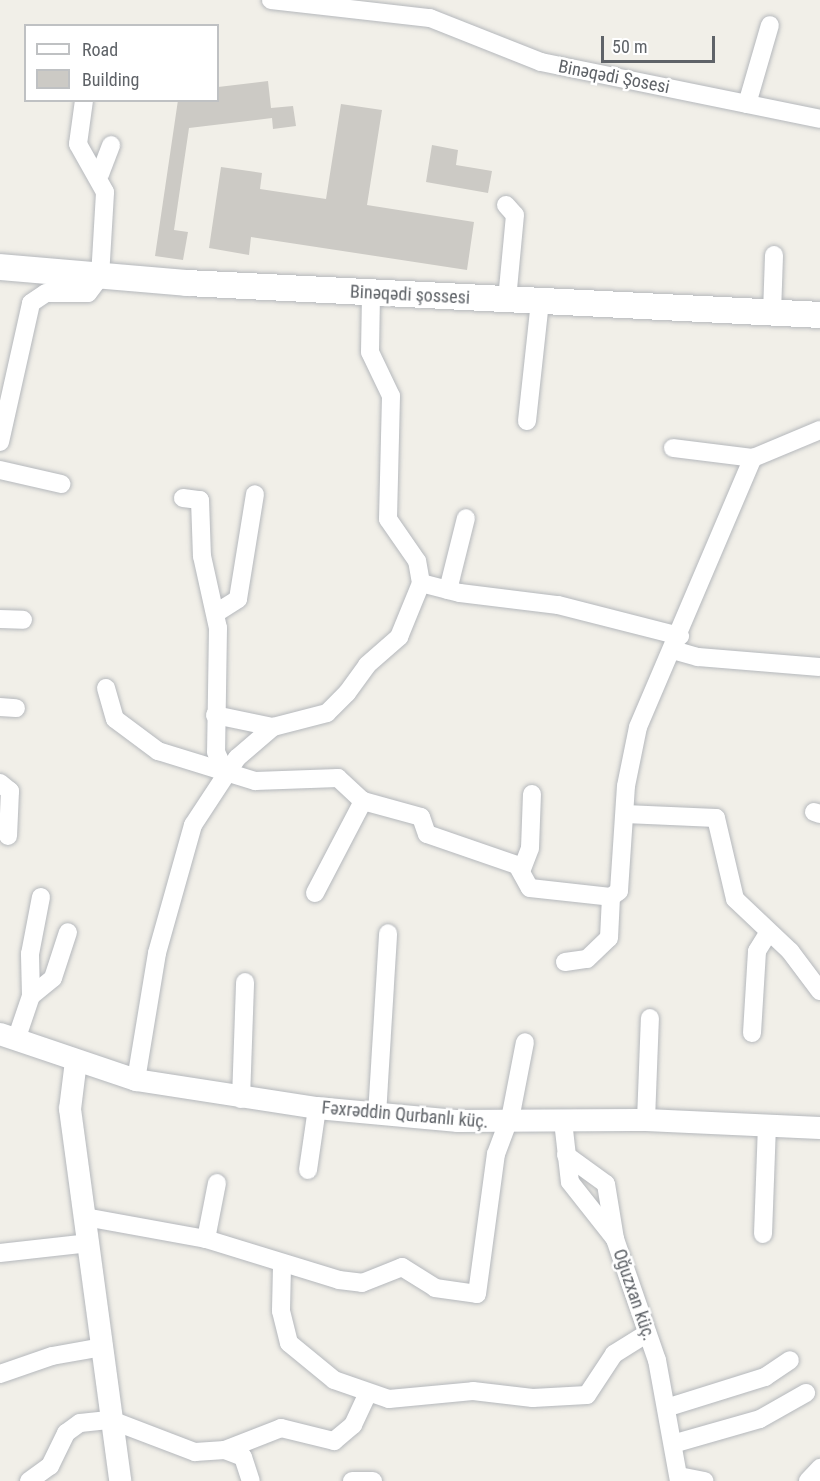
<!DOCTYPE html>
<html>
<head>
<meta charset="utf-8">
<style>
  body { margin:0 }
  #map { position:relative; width:820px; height:1481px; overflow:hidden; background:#f1efe8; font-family:"Roboto Condensed",sans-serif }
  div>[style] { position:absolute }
  .building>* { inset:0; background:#cccac5 }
  .roads { filter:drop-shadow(0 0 2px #b5b8bc) drop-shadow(0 0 2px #b5b8bc) }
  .minor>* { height:18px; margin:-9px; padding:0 9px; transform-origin:9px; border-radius:9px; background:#fff }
  .tertiary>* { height:22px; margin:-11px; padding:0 11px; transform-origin:11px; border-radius:11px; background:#fff }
  .secondary>* { height:26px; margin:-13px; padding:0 13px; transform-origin:13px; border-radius:13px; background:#fff }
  span { translate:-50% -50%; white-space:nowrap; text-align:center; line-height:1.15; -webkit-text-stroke:5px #fff; paint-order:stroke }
  .street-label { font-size:18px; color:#5f6368 }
  .legend { position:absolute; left:24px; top:24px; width:195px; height:78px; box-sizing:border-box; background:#fff; border:2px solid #bfc1c3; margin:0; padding:8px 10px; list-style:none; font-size:18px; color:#5f6368 }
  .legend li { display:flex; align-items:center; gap:12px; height:30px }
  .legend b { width:30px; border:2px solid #bfc1c3 }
  .scale { position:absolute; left:601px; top:36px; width:114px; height:27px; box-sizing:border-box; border:3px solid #5f6368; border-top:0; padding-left:8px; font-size:18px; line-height:21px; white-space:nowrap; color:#5f6368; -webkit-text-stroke:4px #fff; paint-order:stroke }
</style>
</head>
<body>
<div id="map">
  <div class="building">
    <div style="clip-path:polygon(268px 81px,271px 108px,293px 106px,296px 126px,273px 129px,272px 118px,189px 128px,174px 230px,188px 232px,183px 260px,155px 256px,178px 100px,218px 100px,218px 87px)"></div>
    <div style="clip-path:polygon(341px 104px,382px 110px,367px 205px,474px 222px,467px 270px,251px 237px,249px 255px,209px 248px,221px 167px,262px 173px,260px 189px,326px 199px)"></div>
    <div style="clip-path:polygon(432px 145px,458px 150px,456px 165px,492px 171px,488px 193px,426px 182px)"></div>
  </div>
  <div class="roads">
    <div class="minor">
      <div style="left:271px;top:0;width:160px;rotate:6.5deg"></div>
      <div style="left:430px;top:18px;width:119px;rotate:21.6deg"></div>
      <div style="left:541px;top:62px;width:285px;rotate:11.5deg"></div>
      <div style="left:747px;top:104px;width:82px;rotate:-73.8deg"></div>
      <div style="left:100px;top:174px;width:31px;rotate:-69deg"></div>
      <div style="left:506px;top:205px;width:13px;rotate:48deg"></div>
      <div style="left:515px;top:215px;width:85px;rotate:95.4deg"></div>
      <div style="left:772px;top:313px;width:58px;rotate:-88deg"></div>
      <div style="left:527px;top:421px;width:121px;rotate:-83.8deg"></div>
      <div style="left:0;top:442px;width:142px;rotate:-77.4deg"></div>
      <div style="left:31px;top:303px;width:18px;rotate:-34deg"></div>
      <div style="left:46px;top:293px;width:42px"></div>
      <div style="left:88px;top:293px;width:20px;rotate:-53deg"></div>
      <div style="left:100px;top:277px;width:85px;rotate:-86.6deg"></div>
      <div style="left:105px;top:192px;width:55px;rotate:-119.4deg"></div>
      <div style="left:78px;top:144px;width:44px;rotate:-82.2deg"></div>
      <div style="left:673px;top:448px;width:81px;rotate:7.1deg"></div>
      <div style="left:0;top:470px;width:63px;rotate:12.9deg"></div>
      <div style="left:183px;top:498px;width:17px;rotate:7deg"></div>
      <div style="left:200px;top:500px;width:56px;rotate:88deg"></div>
      <div style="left:202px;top:556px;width:74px;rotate:77.5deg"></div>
      <div style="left:218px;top:628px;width:124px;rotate:90.9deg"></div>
      <div style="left:216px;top:752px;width:23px;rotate:65deg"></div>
      <div style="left:421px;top:583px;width:40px;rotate:14.4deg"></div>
      <div style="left:460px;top:593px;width:99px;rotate:7deg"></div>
      <div style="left:558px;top:605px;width:126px;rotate:14.3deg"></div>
      <div style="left:448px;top:590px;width:74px;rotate:-76deg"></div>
      <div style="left:216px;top:613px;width:26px;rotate:-32deg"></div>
      <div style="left:238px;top:599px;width:106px;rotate:-80.8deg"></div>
      <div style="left:0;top:619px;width:23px;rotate:2deg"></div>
      <div style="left:673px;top:650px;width:26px;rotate:16deg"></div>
      <div style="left:698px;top:657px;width:122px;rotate:4.7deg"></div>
      <div style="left:106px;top:688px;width:32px;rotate:74deg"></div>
      <div style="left:115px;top:719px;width:54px;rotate:36.7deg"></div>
      <div style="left:158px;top:751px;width:102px;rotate:17.2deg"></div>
      <div style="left:255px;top:781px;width:83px;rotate:-2.1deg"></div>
      <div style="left:338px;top:778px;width:34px;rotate:43deg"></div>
      <div style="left:363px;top:801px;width:60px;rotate:15.4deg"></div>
      <div style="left:421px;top:817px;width:18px;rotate:71deg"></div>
      <div style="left:427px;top:834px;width:95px;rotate:19deg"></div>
      <div style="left:517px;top:865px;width:26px;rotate:61deg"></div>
      <div style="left:530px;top:888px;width:81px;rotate:6.3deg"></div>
      <div style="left:611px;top:897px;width:10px;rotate:-37deg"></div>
      <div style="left:619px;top:891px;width:105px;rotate:-86.2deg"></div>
      <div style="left:626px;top:786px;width:60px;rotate:-78.5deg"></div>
      <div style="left:638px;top:727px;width:293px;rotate:-66.9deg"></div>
      <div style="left:753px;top:458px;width:73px;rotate:-22.7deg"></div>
      <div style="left:0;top:707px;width:16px;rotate:4deg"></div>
      <div style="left:215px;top:715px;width:59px;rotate:11.7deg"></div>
      <div style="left:0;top:783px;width:13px;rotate:39deg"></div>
      <div style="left:10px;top:791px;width:45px;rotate:92.5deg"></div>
      <div style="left:814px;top:812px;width:6px;rotate:18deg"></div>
      <div style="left:625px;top:814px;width:91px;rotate:2.5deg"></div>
      <div style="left:716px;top:818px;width:83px;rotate:76.8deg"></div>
      <div style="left:735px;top:899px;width:76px;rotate:43.4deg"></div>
      <div style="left:790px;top:951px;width:50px;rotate:53.1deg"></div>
      <div style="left:522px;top:869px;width:22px;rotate:-69deg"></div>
      <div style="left:530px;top:848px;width:54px;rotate:-87.9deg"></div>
      <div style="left:315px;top:893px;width:104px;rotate:-62.4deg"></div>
      <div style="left:565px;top:962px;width:22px;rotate:-8deg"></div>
      <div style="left:587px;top:959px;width:30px;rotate:-44deg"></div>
      <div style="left:609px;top:938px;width:41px;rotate:-87.2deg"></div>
      <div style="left:31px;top:996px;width:28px;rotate:-39deg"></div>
      <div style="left:53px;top:978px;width:48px;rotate:-71.9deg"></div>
      <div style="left:752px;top:1033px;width:82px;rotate:-86.5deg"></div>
      <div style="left:757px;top:951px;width:22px;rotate:-58deg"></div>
      <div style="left:16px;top:1040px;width:46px;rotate:-71.2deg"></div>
      <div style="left:31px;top:996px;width:42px;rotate:-91.4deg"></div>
      <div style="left:30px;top:954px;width:58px;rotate:-79.1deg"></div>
      <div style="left:136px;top:1080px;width:129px;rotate:-80.6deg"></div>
      <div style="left:157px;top:953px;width:133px;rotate:-74.3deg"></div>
      <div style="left:193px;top:825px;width:80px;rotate:-56.7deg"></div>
      <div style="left:237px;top:758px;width:48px;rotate:-40.7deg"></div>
      <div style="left:273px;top:727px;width:56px;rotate:-14.5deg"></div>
      <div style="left:327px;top:713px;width:28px;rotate:-45deg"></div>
      <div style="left:347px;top:693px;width:34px;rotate:-54deg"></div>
      <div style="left:367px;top:665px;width:43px;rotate:-41.2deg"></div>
      <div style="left:399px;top:637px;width:58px;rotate:-67.8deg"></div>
      <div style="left:421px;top:583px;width:22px;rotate:-100deg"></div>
      <div style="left:417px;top:561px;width:51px;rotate:-124.6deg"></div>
      <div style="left:388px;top:519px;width:123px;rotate:-88.6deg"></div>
      <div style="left:391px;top:396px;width:49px;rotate:-115.5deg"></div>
      <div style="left:370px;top:352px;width:58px;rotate:-89deg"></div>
      <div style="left:241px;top:1099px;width:117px;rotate:-88deg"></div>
      <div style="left:377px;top:1115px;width:182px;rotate:-86.5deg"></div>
      <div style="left:646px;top:1120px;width:102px;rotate:-87.8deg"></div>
      <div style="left:563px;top:1121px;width:61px;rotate:83.5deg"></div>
      <div style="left:570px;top:1182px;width:73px;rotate:51.7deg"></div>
      <div style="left:615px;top:1239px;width:128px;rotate:70.9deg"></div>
      <div style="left:657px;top:1360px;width:123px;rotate:79.7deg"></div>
      <div style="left:566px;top:1155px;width:49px;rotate:35.9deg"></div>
      <div style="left:606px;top:1184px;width:56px;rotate:80.7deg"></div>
      <div style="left:308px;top:1170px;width:63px;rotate:-81.7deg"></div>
      <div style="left:85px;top:1217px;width:123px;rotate:10.3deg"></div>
      <div style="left:206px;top:1239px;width:139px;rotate:17.1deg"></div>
      <div style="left:339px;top:1280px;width:23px;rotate:7deg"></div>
      <div style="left:362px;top:1283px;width:43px;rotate:-21.8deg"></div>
      <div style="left:402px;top:1267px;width:39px;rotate:32deg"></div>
      <div style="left:435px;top:1288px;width:42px;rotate:8.1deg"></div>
      <div style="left:477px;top:1294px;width:141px;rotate:-82.3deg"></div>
      <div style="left:496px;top:1154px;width:43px;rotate:-69.4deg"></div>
      <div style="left:511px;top:1114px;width:73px;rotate:-79deg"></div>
      <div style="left:763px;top:1234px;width:110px;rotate:-87.9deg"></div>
      <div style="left:206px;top:1239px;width:57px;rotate:-78.9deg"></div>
      <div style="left:0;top:1253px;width:90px;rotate:-6.4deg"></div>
      <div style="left:282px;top:1266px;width:45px;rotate:91.3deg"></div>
      <div style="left:281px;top:1311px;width:33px;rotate:76deg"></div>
      <div style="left:289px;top:1343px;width:58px;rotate:39.4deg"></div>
      <div style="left:334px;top:1380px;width:58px;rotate:19.1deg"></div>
      <div style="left:389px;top:1399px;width:84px;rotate:-5.4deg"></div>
      <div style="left:473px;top:1391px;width:60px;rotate:6.7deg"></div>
      <div style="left:533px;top:1398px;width:54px;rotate:-3.2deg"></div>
      <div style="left:587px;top:1395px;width:49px;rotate:-56.6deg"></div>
      <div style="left:614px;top:1354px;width:39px;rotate:-32deg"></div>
      <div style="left:0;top:1374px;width:55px;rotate:-19.1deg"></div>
      <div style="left:52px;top:1356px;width:52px;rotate:-10deg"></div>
      <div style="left:669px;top:1407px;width:101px;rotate:-17.4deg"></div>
      <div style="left:765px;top:1377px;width:30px;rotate:-34deg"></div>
      <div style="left:676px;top:1443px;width:87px;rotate:-15.9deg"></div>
      <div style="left:760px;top:1419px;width:53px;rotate:-29.5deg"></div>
      <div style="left:225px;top:1450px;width:19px;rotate:21deg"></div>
      <div style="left:243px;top:1457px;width:25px;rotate:72deg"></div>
      <div style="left:679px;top:1476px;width:26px;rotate:11deg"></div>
      <div style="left:29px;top:1481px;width:26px;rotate:-36deg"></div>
      <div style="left:50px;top:1466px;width:37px;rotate:-64deg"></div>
      <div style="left:66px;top:1433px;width:17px;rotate:-36deg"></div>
      <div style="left:80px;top:1423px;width:31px;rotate:-6deg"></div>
      <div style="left:111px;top:1420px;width:90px;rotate:20.9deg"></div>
      <div style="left:195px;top:1452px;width:30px;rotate:-4deg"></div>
      <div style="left:225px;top:1450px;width:60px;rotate:-21.4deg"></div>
      <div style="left:281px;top:1428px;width:55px;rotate:13.8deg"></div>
      <div style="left:334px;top:1441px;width:25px;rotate:-40deg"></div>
      <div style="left:353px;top:1425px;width:33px;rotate:-65deg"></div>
      <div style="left:352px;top:1481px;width:21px"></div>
      <div style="left:808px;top:1481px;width:18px;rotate:-47deg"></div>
    </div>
    <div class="tertiary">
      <div style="left:0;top:1034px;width:144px;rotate:18.7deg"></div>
      <div style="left:136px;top:1080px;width:183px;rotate:8.8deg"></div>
      <div style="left:317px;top:1108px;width:142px;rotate:5.3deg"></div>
      <div style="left:458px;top:1121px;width:188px;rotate:-0.3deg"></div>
      <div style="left:646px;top:1120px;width:174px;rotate:2.6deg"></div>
      <div style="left:76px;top:1061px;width:48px;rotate:97.1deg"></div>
      <div style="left:70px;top:1109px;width:375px;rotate:82.3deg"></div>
    </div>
    <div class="secondary">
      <div style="left:0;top:267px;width:188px;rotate:4.9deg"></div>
      <div style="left:187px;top:283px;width:634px;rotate:2.89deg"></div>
    </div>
  </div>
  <div class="street-label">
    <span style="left:614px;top:77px;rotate:11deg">Binəqədi Şosesi</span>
    <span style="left:410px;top:295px;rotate:3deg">Binəqədi şossesi</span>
    <span style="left:405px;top:1115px;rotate:5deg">Fəxrəddin Qurbanlı küç.</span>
    <span style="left:634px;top:1295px;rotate:71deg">Oğuzxan küç.</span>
  </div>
  <ul class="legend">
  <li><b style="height:8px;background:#fff"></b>Road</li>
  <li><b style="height:16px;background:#cccac5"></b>Building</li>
  </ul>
  <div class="scale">50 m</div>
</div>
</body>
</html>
